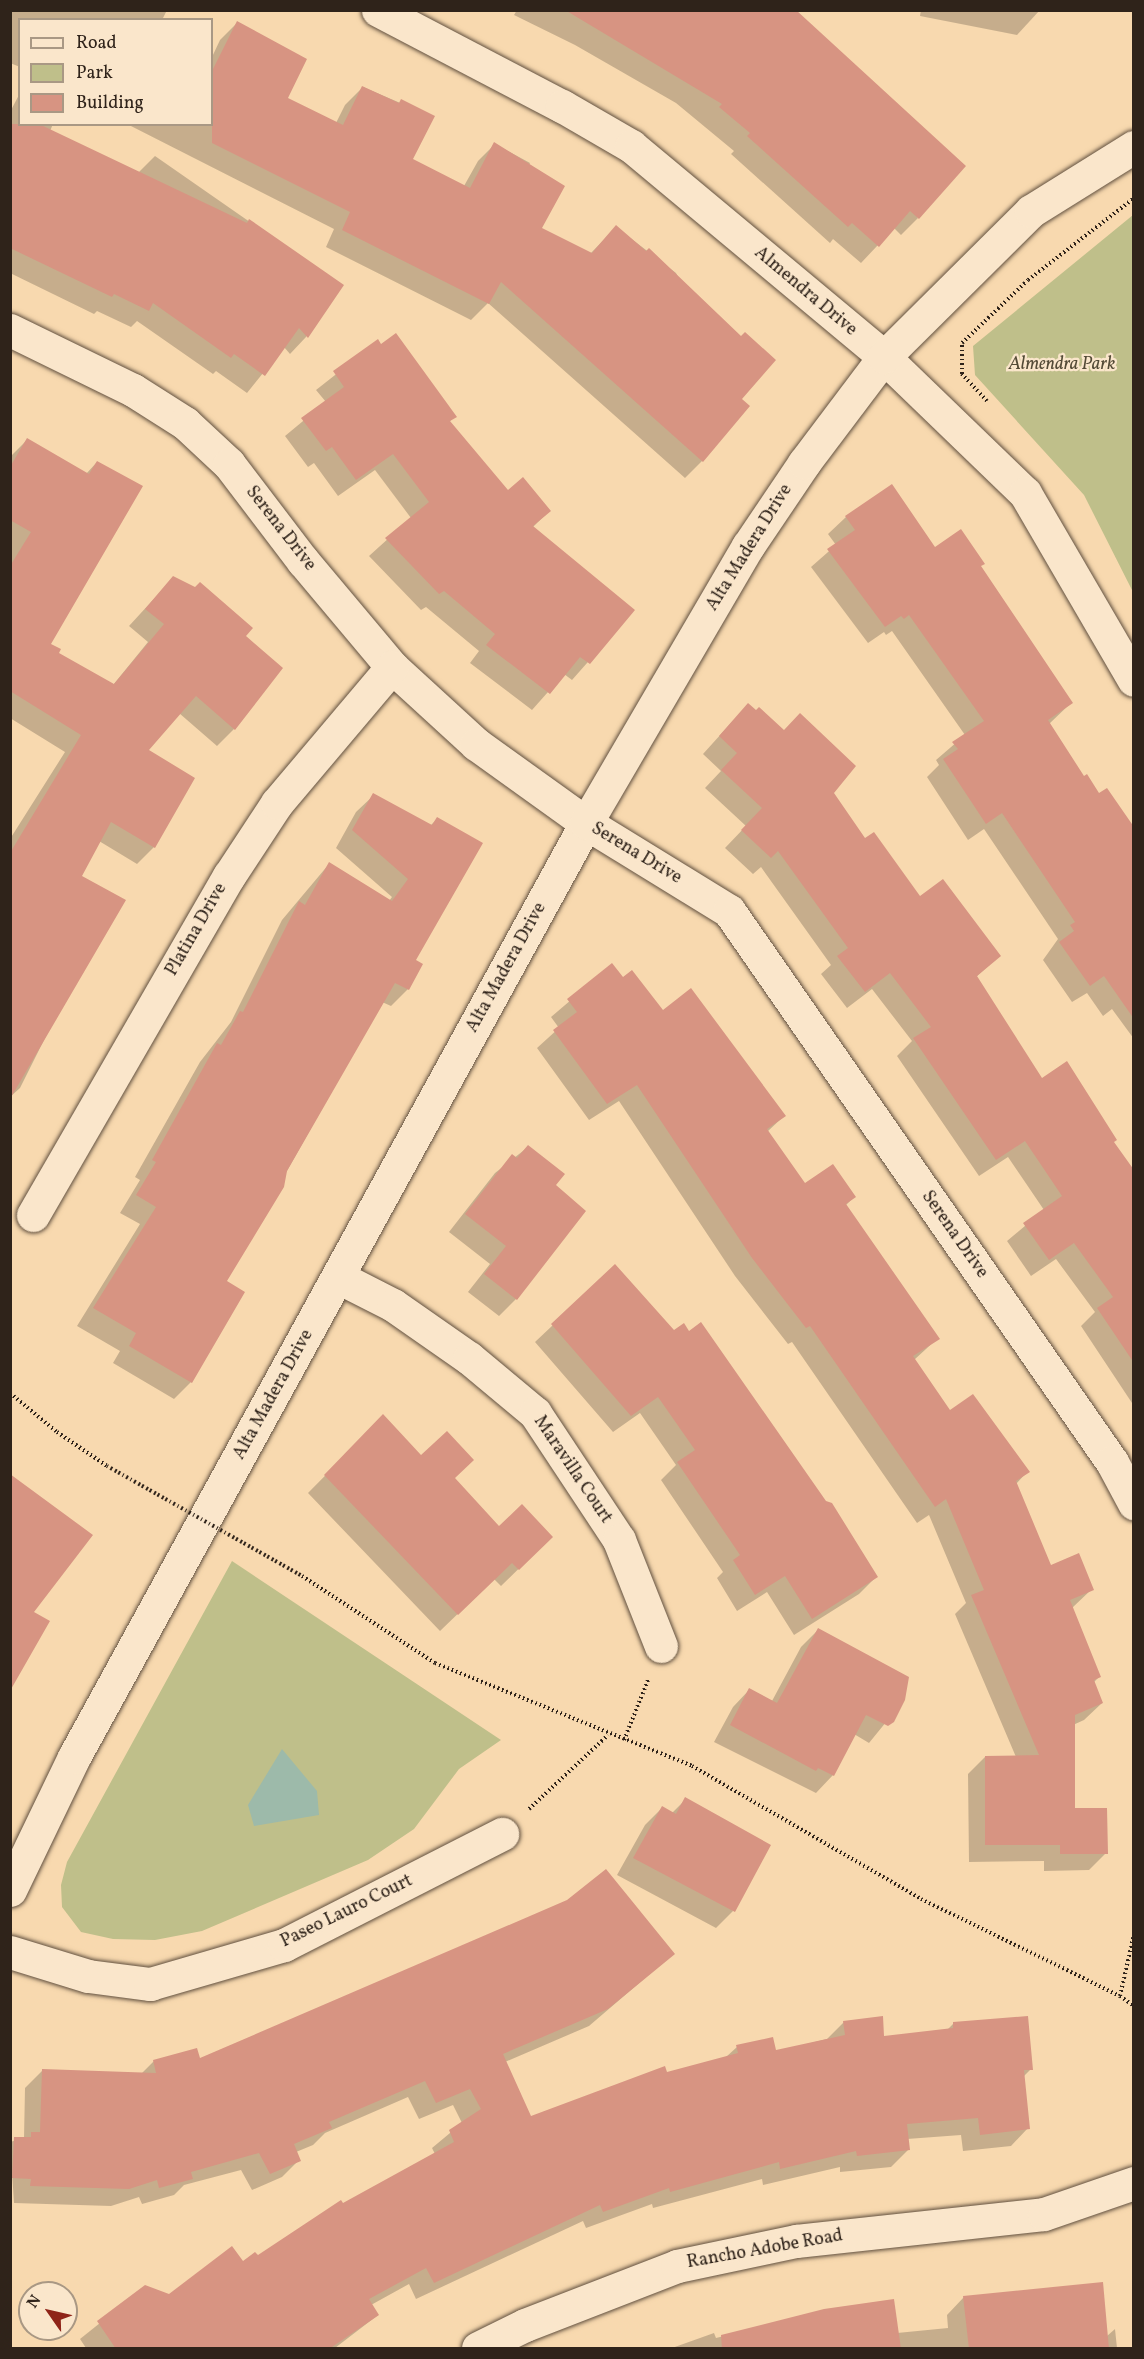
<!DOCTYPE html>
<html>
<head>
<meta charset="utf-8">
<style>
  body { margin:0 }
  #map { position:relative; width:1144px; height:2359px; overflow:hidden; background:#f8d9af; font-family:Vollkorn,serif }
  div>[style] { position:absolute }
  .green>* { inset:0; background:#bfbf8a }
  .water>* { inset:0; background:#9dbaaa }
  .shadow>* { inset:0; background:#0003 }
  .building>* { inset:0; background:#d79482 }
  .path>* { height:4px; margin-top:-2px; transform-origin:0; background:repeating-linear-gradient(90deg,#2f231a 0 1.5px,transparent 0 4.5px) }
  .roads { filter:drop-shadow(0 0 2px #61503f) drop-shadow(0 0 2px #61503f) }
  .minor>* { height:33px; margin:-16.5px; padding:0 16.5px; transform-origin:16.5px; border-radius:16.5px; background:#fae6cb }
  .path-bridge>* { height:4px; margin-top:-2px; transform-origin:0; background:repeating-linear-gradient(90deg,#2f231a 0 1.5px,transparent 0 4.5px) }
  span { translate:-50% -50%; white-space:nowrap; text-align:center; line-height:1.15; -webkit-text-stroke:4.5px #fae6cb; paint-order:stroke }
  .street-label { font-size:18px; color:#2f231a }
  .park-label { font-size:18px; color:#534a36; font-style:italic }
  .frame { position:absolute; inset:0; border:12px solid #2f231a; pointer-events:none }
  .legend { position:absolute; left:18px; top:18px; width:195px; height:108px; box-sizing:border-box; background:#fae6cb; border:2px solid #a99884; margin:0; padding:8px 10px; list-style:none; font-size:18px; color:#2f231a }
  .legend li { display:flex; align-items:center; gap:12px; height:30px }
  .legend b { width:30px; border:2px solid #a99884 }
  .north { position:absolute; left:18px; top:2281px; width:60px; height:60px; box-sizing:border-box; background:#fae6cb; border:2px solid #a99884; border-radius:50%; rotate:304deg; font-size:16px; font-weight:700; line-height:24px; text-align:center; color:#2f231a }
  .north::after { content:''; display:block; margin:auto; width:21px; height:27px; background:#8f2418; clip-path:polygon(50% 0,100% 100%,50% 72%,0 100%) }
</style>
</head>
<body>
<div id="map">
  <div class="green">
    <div style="clip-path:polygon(1133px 215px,1133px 592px,1084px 495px,975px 375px,973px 346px)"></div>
    <div style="clip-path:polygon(232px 1561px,501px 1740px,459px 1769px,414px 1829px,368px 1860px,202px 1931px,155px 1940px,113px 1939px,81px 1932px,62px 1907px,61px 1885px,67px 1862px)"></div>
  </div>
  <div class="water">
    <div style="clip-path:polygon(282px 1749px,317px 1791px,319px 1815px,254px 1826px,248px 1805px)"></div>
  </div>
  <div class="shadow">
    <div style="clip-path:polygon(10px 10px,167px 10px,162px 20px,20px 20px,20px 67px,10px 63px)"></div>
    <div style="clip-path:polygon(517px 10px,792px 10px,918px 218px,901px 235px,894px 228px,861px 263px,833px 239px,830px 243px,731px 154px,734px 151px,676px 103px,575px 45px,514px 15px)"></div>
    <div style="clip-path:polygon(921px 10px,1040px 10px,1017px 35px,920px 16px)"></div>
    <div style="clip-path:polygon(237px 23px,286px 98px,336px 123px,345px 105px,363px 87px,433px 117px,411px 160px,464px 186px,478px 161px,495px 144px,530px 163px,528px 168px,540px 228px,590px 254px,616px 227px,676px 273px,740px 399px,702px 461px,685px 478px,488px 303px,471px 320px,326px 247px,334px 229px,127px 124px,212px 124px,212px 57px,220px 40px)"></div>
    <div style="clip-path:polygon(20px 93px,20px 124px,53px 124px,50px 131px,138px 173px,155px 156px,342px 286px,306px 337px,290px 354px,284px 347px,247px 393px,216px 371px,213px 374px,137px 321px,131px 327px,97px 311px,94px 314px,10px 273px,10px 112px)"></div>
    <div style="clip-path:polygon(377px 342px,455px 416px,449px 422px,508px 493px,549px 511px,532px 528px,633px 611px,572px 680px,564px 674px,532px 710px,470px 663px,479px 651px,426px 607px,421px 610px,369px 556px,411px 518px,375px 470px,338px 496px,314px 463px,308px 467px,285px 436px,326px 402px,316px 390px)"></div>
    <div style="clip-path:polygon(27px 440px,86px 474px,97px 462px,49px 644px,57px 654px,113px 685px,148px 642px,129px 626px,173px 578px,244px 636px,234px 729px,217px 746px,179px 713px,147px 750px,154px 847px,137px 864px,99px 841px,80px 876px,66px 996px,20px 1088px,10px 1097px,10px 839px,65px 752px,10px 718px,10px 457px)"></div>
    <div style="clip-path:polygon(892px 486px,934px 549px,980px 567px,1071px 703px,1049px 724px,1083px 778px,1134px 830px,1134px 1039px,1112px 1009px,1103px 1016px,1087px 993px,1072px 1002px,1043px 960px,1058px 939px,984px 829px,968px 840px,927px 777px,939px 765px,936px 760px,965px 735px,892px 631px,886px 635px,884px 632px,868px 643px,811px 567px,836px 545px,828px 534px,846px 517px)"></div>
    <div style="clip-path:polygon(756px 712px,832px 793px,865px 840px,920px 898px,999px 956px,976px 977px,1041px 1080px,1112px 1143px,1134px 1172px,1132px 1403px,1081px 1326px,1095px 1312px,1056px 1259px,1031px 1276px,1007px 1241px,1044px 1210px,1008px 1157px,979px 1176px,897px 1056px,912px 1041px,872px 989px,847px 1008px,821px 974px,831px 965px,761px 867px,753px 874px,725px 848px,746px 826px,705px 788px,721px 771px,703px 754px,731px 723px)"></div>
    <div style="clip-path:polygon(374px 795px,430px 826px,437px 819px,408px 989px,391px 1006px,382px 1002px,225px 1281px,191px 1382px,174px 1399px,113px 1363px,120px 1351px,77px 1326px,140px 1224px,120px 1213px,140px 1180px,135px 1177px,200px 1062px,231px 1022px,282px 920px,329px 864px,389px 901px,392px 897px,336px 848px,356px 812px)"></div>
    <div style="clip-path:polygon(612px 965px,623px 979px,784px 1116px,767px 1132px,804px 1185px,854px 1197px,845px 1206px,938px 1338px,914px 1360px,950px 1412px,1028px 1471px,1016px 1484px,1051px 1567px,1092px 1589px,1072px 1608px,1099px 1677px,1094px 1682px,1102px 1703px,1084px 1720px,1073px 1725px,1073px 1810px,1106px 1853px,1089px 1870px,1044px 1871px,1044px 1861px,969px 1862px,968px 1774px,985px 1757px,1016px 1757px,955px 1614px,966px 1603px,929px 1515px,917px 1523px,792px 1342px,788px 1344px,735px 1276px,619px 1101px,589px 1120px,537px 1048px,559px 1028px,551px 1017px)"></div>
    <div style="clip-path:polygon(528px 1147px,554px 1186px,516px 1299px,499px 1316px,468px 1292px,490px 1264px,449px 1232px,495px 1173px)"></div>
    <div style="clip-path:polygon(553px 1325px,825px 1503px,876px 1577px,859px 1594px,794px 1635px,767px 1592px,737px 1611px,717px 1578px,723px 1572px,661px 1480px,676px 1465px,640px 1413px,613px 1432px,535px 1342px)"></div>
    <div style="clip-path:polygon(383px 1417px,421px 1457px,453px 1479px,499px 1528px,551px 1537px,501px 1586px,494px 1579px,440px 1631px,308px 1493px)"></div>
    <div style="clip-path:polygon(818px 1630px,904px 1700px,869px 1743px,854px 1734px,833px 1775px,816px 1793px,714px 1742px,733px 1707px,750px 1689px,772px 1701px,801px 1647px)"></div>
    <div style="clip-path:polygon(686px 1799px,733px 1911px,716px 1928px,617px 1875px,645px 1825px,662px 1808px,672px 1813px)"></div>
    <div style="clip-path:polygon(673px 1954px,589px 2026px,505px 2062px,530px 2118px,726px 2057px,737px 2047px,775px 2052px,827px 2039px,844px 2022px,883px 2038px,946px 2031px,953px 2024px,1031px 2069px,1023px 2077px,1028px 2128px,1011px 2146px,963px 2151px,961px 2135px,907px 2139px,908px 2150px,891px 2167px,840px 2172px,840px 2167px,763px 2185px,762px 2179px,653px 2208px,652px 2204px,586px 2228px,583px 2221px,416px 2299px,409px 2284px,371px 2305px,378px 2315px,335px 2348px,86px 2348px,80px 2339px,145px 2287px,170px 2296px,257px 2257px,435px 2154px,432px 2148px,462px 2123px,453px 2105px,419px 2119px,408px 2097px,325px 2133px,313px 2145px,296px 2152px,299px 2160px,282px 2177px,252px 2190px,241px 2170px,184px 2185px,174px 2195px,142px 2204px,139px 2197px,111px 2206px,14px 2203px,10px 2142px,24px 2138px,25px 2088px,42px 2071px,141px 2074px,154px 2061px,199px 2060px)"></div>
    <div style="clip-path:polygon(964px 2297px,1107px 2336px,1115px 2329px,1117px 2348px,672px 2348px,714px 2333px,716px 2338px,824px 2311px,897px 2333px,948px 2328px,947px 2315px)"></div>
  </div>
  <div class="building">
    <div style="clip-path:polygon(565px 10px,796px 10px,966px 166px,919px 219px,910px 211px,879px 247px,852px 223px,848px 227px,747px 136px,750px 133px,719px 107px,722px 104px)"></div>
    <div style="clip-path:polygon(237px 21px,307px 59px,288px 98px,343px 125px,362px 86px,399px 103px,401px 99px,435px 116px,413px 159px,470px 188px,494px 142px,565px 186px,542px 228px,592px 253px,616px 225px,646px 251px,649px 248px,741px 336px,745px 332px,776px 360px,742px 399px,750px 406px,703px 462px,501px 282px,489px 304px,342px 230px,350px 212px,212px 143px,212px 71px)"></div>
    <div style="clip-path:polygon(10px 124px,39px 124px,247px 223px,249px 219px,344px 285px,308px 338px,299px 328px,265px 376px,234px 354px,231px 358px,153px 303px,149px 311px,114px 294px,112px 297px,10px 248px)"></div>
    <div style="clip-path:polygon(396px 333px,457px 417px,450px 421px,508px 490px,523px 477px,551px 511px,533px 526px,635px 610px,590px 664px,580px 657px,550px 694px,486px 645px,495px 634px,444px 591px,439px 594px,385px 538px,429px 502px,393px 454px,356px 480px,332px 447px,326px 451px,301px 418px,344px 387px,333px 371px,378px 339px,381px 344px)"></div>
    <div style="clip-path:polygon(27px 438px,89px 474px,97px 461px,143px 486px,51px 644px,61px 649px,59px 653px,114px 684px,164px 624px,145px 609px,173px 576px,195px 587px,200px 582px,253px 628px,246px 636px,283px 668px,235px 730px,196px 696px,149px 750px,195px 778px,155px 848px,111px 822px,82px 876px,126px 900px,10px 1099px,10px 853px,81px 735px,10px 691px,10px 566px,31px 532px,10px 520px,10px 467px)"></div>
    <div style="clip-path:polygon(892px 484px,935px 547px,961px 529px,985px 564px,981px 566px,1073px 703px,1048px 720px,1084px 776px,1087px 774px,1099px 793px,1107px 788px,1134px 827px,1134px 1019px,1104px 976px,1090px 986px,1059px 942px,1074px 931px,1070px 925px,1075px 922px,1002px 813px,986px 824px,943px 759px,958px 749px,952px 742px,984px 721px,909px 615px,904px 619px,901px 616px,885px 627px,827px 549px,855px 530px,845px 516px)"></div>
    <div style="clip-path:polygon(748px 703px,756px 710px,759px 707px,784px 730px,800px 713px,856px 766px,834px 793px,865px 838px,874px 832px,920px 896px,943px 879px,1001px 956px,977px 976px,1042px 1078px,1067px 1061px,1117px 1140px,1114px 1142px,1134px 1170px,1134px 1363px,1097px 1308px,1113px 1297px,1074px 1243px,1049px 1260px,1023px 1223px,1062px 1196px,1025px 1141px,996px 1160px,913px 1038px,931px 1027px,890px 973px,865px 992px,837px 956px,848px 948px,778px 851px,771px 858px,741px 830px,762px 808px,721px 770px,737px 753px,719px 736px)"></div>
    <div style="clip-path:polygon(373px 793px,432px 825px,437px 817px,483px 843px,416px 960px,423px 964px,409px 990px,395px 983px,287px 1171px,284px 1187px,227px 1281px,245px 1292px,192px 1383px,129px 1346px,136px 1333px,93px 1308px,156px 1207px,136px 1195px,156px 1162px,152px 1160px,217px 1043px,221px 1045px,240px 1011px,243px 1012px,299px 901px,305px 905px,329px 862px,392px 901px,408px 879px,352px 830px)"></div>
    <div style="clip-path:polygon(612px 963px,623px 977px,632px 970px,663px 1010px,691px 988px,786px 1116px,767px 1129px,805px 1183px,833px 1164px,856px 1197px,846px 1204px,940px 1339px,913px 1356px,950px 1410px,973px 1394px,1030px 1472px,1016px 1481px,1051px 1565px,1079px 1553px,1094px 1590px,1070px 1600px,1101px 1677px,1094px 1680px,1103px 1703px,1075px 1715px,1075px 1808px,1107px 1808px,1108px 1854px,1060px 1854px,1060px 1845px,985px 1845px,985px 1756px,1039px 1755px,971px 1595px,984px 1590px,946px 1499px,935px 1507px,810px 1326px,806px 1328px,752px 1258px,637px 1085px,607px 1104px,553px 1030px,577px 1012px,567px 999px)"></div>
    <div style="clip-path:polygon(528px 1145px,565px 1174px,556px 1185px,586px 1211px,517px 1300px,484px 1274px,506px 1246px,465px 1214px,512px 1154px,517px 1158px)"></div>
    <div style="clip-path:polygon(615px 1264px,674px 1330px,684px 1323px,689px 1331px,701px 1322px,826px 1501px,832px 1503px,878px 1577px,812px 1619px,785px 1576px,755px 1595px,733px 1560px,740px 1555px,677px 1462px,695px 1450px,658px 1397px,631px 1416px,551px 1324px)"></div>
    <div style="clip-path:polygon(383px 1414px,421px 1455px,447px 1431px,474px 1460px,455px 1478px,499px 1526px,522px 1504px,553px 1537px,519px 1570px,512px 1563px,458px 1615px,324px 1475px)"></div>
    <div style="clip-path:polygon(10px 1474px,93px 1535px,34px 1612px,50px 1621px,10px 1691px)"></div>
    <div style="clip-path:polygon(818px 1628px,909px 1677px,905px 1700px,894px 1722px,888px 1726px,866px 1715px,834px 1776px,818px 1768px,816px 1771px,730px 1725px,749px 1688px,777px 1703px)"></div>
    <div style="clip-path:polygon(685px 1797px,771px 1845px,735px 1912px,633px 1858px,662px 1806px,676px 1814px)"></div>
    <div style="clip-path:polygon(606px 1869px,675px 1954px,608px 2009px,503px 2054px,531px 2116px,665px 2066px,667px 2072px,738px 2053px,736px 2045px,773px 2037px,776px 2050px,845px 2035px,843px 2021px,883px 2016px,884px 2036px,953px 2028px,953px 2022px,1028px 2016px,1033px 2070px,1024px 2070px,1030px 2129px,980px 2135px,978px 2118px,907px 2124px,910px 2150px,857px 2156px,856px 2151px,780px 2169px,779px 2162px,670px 2192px,669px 2188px,603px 2212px,600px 2205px,434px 2283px,426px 2268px,369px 2299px,379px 2315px,329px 2349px,116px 2349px,97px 2321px,145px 2285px,169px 2294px,232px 2246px,243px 2261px,255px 2252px,258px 2255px,341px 2200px,343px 2203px,454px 2142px,449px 2130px,481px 2109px,470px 2089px,436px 2103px,425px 2081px,329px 2122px,332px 2128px,294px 2144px,301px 2161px,270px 2174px,259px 2153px,191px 2172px,193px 2179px,159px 2188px,157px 2180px,129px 2189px,30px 2186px,31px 2179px,12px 2178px,14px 2137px,31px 2137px,31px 2132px,40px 2132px,42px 2069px,156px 2073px,153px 2060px,197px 2048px,200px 2058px,567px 1900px)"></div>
    <div style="clip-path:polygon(1103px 2282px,1109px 2349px,969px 2349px,963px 2296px)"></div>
    <div style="clip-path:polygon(894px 2299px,901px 2349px,722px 2349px,721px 2335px,824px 2309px)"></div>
  </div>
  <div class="path">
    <div style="left:987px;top:401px;width:37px;rotate:-133deg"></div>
    <div style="left:962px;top:374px;width:31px;rotate:-90deg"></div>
    <div style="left:962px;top:343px;width:91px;rotate:-43.7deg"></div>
    <div style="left:1028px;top:280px;width:134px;rotate:-37.7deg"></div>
    <div style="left:10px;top:1393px;width:61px;rotate:39.7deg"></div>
    <div style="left:57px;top:1432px;width:60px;rotate:34.2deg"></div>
    <div style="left:302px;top:1576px;width:159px;rotate:33.2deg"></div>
    <div style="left:435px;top:1663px;width:277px;rotate:21.8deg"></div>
    <div style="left:692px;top:1766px;width:265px;rotate:30.1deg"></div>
    <div style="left:921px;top:1899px;width:221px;rotate:26deg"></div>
    <div style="left:1120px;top:1996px;width:17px;rotate:36deg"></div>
    <div style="left:624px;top:1740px;width:65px;rotate:-68.2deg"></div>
    <div style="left:529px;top:1809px;width:108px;rotate:-43.1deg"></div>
    <div style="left:1120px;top:1996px;width:64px;rotate:-77.3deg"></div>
  </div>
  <div class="roads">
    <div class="minor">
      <div style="left:378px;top:10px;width:208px;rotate:27.6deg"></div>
      <div style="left:562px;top:106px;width:80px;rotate:30.1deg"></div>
      <div style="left:631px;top:146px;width:329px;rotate:39.8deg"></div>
      <div style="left:884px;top:357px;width:196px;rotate:44deg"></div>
      <div style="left:1025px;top:493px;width:216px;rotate:59.8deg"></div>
      <div style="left:10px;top:330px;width:137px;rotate:26deg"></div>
      <div style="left:133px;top:390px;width:62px;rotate:32.4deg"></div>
      <div style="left:185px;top:423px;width:60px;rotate:43deg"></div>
      <div style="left:229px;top:464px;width:122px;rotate:52.7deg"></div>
      <div style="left:303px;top:561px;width:138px;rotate:50deg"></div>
      <div style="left:392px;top:667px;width:114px;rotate:42.5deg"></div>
      <div style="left:476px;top:744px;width:135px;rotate:35.7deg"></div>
      <div style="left:586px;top:823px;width:168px;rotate:31.6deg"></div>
      <div style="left:729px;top:911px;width:671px;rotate:55.2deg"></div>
      <div style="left:1112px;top:1462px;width:47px;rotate:61.8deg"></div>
      <div style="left:33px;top:1215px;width:392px;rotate:-60deg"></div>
      <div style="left:229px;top:876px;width:87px;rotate:-56.7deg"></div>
      <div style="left:277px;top:803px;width:178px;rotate:-49.8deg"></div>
      <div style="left:338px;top:1277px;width:62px;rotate:27deg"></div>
      <div style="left:393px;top:1305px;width:93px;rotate:34.9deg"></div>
      <div style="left:469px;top:1358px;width:86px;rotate:39.8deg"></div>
      <div style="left:535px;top:1413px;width:152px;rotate:56.5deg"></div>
      <div style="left:619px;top:1540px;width:114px;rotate:68.4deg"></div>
      <div style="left:10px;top:1890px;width:148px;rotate:-64.3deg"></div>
      <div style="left:74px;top:1757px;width:1065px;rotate:-61.27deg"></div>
      <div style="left:586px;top:823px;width:321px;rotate:-59.7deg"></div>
      <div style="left:748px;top:546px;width:100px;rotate:-56deg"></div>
      <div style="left:804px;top:463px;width:133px;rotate:-53deg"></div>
      <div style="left:884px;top:357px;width:207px;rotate:-44.8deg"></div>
      <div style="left:1031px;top:211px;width:121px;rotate:-31.9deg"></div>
      <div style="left:10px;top:1952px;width:82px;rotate:17.1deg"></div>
      <div style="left:88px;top:1976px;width:63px;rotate:7.4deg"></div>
      <div style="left:150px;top:1984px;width:140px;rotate:-16.2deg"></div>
      <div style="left:284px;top:1945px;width:245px;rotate:-27deg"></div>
      <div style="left:478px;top:2348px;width:52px;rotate:-26.1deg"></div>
      <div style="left:525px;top:2325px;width:163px;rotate:-21.2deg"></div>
      <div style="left:677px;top:2266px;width:122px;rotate:-11.9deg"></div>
      <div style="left:796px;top:2241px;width:249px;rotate:-6.2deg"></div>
      <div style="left:1044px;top:2214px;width:95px;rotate:-19deg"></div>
    </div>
  </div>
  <div class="path-bridge">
    <div style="left:107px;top:1466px;width:224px;rotate:29.4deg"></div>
  </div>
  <div class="street-label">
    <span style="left:805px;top:292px;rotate:40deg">Almendra Drive</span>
    <span style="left:280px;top:529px;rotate:52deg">Serena Drive</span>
    <span style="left:750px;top:548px;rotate:-58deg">Alta Madera Drive</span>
    <span style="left:636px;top:854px;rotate:31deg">Serena Drive</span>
    <span style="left:197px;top:930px;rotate:-60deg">Platina Drive</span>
    <span style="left:507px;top:968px;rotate:-61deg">Alta Madera Drive</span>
    <span style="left:954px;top:1235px;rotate:55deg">Serena Drive</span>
    <span style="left:274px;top:1395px;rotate:-61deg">Alta Madera Drive</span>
    <span style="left:572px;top:1470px;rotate:56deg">Maravilla Court</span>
    <span style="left:347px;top:1912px;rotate:-26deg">Paseo Lauro Court</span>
    <span style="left:765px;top:2250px;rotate:-10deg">Rancho Adobe Road</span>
  </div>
  <div class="park-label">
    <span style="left:1062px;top:365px">Almendra Park</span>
  </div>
  <div class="frame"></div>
  <ul class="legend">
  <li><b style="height:8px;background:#fae6cb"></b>Road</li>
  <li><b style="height:16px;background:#bfbf8a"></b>Park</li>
  <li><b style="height:16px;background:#d79482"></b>Building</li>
  </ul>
  <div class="north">N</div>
</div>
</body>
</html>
